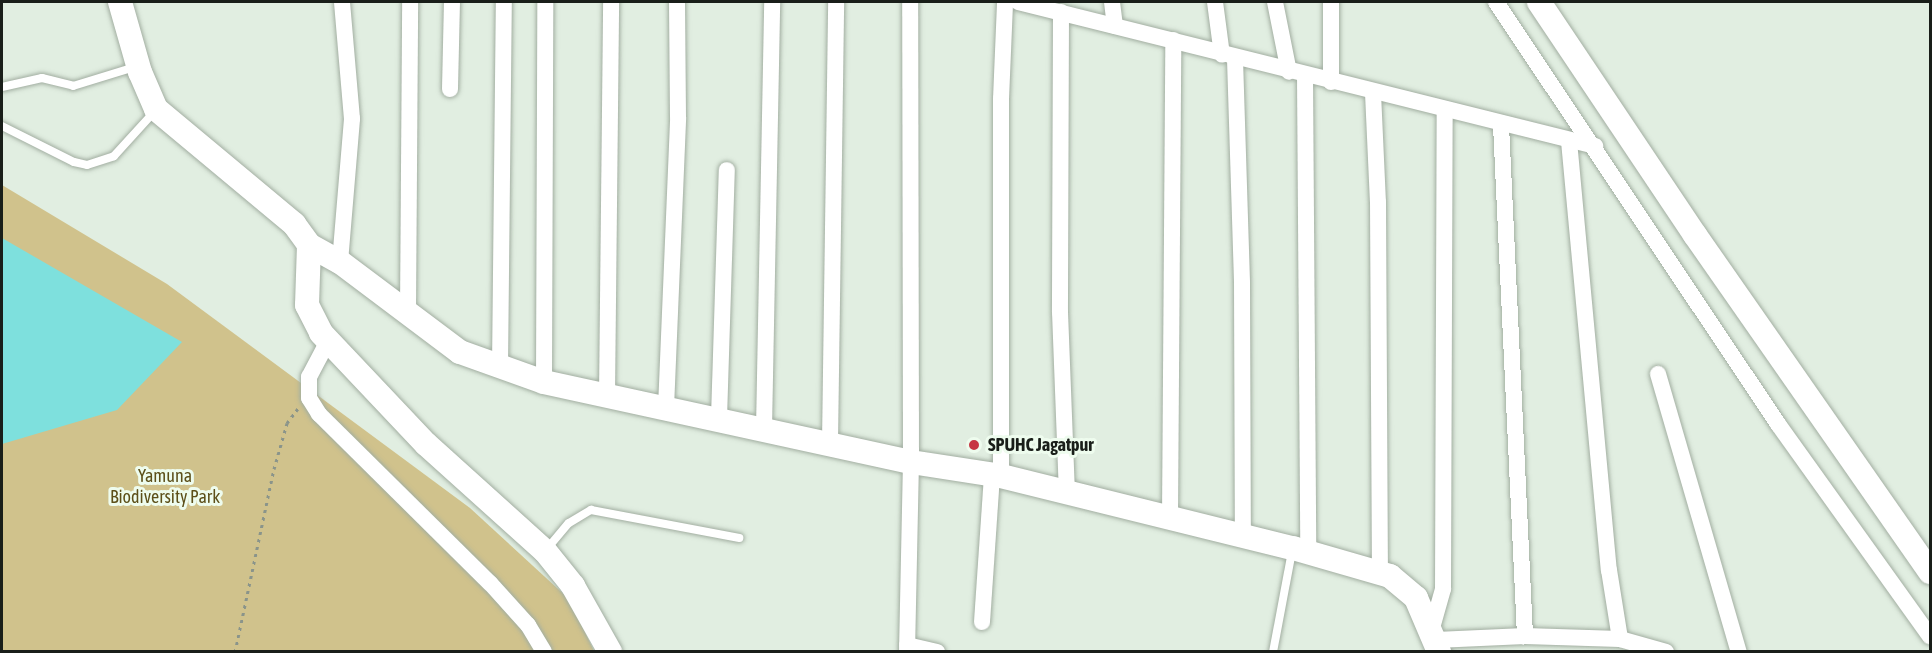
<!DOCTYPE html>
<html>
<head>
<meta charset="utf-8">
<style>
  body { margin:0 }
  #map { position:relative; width:1932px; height:653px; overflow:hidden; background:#e1eee1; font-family:"Asap Condensed",sans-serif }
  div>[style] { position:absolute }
  .green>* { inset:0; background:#d0c28c }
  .water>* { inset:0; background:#7ee0dd }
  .path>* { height:3px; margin-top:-1.5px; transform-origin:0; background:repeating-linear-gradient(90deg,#8a948a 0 3px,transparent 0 7.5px) }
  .roads { filter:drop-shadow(0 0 2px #a2aea1) drop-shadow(0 0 2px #a2aea1) }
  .lane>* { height:8px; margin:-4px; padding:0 4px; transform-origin:4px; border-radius:4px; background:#fff }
  .street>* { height:16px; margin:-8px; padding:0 8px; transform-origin:8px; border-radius:8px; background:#fff }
  .secondary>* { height:24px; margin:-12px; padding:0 12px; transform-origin:12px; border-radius:12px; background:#fff }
  .dots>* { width:16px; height:16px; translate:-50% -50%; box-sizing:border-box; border:3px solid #eefcee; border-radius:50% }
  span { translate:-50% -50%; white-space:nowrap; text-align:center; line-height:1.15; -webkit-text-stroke:6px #eefcee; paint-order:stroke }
  .poi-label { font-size:18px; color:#191e19; font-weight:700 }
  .left { translate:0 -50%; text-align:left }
  .park-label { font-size:18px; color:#5c4f19 }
  .frame { position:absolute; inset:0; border:3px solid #191e19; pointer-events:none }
</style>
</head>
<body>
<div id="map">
  <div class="green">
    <div style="clip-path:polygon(2px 185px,167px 284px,470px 508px,569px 599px,594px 651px,2px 652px)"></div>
  </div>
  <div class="water">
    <div style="clip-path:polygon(2px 238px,182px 342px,117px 410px,2px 444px)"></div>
  </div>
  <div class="path">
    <div style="left:235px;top:652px;width:187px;rotate:-78deg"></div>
    <div style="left:274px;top:469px;width:48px;rotate:-74.2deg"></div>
    <div style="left:287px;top:423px;width:20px;rotate:-53deg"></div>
  </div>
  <div class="roads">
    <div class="lane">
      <div style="left:2px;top:87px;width:41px;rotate:-12.7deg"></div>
      <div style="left:42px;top:78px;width:32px;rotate:14deg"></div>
      <div style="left:73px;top:86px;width:68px;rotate:-17.1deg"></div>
      <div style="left:2px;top:126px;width:80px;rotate:26.6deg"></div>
      <div style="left:74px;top:162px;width:13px;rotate:13deg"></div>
      <div style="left:87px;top:165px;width:28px;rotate:-18deg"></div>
      <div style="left:114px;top:156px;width:59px;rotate:-47.7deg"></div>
      <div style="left:546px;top:550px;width:35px;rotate:-50deg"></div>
      <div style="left:569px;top:523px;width:26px;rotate:-31deg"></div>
      <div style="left:591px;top:510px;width:151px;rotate:10.7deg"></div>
      <div style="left:1273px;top:652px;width:103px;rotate:-79.3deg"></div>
    </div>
    <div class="street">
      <div style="left:1018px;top:2px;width:595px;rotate:14.01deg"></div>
      <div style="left:1112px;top:2px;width:24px;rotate:83deg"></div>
      <div style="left:1215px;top:2px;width:53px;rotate:82.5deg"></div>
      <div style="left:1275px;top:2px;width:71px;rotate:78.7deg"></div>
      <div style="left:1331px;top:2px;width:80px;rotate:90deg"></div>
      <div style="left:1496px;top:2px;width:508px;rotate:56.25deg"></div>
      <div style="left:1778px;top:424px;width:261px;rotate:54.4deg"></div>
      <div style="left:1061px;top:12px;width:300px;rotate:90.2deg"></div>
      <div style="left:1060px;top:312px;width:181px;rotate:87.8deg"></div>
      <div style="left:1235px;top:59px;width:224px;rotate:88.2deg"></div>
      <div style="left:1242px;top:283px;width:253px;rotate:89.8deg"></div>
      <div style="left:1305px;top:76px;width:476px;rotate:89.6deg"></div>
      <div style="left:450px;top:89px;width:87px;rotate:-88.7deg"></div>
      <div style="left:1373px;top:93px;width:109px;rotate:87.4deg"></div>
      <div style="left:1378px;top:202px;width:371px;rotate:89.7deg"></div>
      <div style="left:1501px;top:125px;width:512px;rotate:87.31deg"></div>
      <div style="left:1569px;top:141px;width:431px;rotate:84.7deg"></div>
      <div style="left:1609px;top:570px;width:70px;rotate:80.9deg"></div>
      <div style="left:340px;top:262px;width:144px;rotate:-85.2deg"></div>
      <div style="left:352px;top:119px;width:117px;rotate:-94.9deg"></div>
      <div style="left:408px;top:312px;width:310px;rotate:-89.6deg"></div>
      <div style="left:328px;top:341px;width:41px;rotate:117.8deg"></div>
      <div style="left:309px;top:377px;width:21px;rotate:90deg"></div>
      <div style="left:309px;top:398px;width:19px;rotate:58deg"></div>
      <div style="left:319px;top:414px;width:240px;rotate:44.7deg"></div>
      <div style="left:490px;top:583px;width:57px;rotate:47.9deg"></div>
      <div style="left:528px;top:625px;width:31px;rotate:59deg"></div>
      <div style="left:500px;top:368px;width:366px;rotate:-89.4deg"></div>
      <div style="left:1658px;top:374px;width:290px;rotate:73.8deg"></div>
      <div style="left:544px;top:382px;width:380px;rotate:-89.8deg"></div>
      <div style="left:607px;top:396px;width:394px;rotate:-89.4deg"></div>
      <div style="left:666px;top:408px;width:291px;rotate:-87.6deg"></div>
      <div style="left:678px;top:117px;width:115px;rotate:-90.5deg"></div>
      <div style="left:719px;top:418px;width:248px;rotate:-88.2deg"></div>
      <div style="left:764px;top:429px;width:427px;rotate:-88.9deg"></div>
      <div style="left:830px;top:443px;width:441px;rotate:-89.2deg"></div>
      <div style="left:1001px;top:476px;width:377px;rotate:-90deg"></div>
      <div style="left:1001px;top:99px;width:97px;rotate:-87.6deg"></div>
      <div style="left:1170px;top:519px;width:479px;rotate:-89.6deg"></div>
      <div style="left:982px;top:622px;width:147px;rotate:-86.1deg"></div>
      <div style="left:1432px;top:628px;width:41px;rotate:-74.2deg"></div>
      <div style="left:1443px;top:589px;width:478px;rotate:-89.8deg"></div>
      <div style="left:1436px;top:640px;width:89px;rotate:-2.6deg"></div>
      <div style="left:1525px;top:636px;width:95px;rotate:1.8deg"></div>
      <div style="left:1620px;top:639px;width:48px;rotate:15.8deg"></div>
      <div style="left:907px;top:645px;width:31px;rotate:13deg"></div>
      <div style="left:907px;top:652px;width:190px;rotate:-88.8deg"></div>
      <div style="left:911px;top:462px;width:460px;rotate:-90.1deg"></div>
    </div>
    <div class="secondary">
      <div style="left:120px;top:2px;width:73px;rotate:74.1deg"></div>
      <div style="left:140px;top:72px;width:40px;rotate:66.6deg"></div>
      <div style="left:156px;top:109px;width:180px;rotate:39.8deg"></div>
      <div style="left:294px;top:224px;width:26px;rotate:54deg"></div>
      <div style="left:309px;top:245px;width:60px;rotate:91.9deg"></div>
      <div style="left:307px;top:305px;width:31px;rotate:63deg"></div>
      <div style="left:321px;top:333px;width:153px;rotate:46.6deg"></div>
      <div style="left:426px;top:444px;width:160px;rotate:42deg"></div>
      <div style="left:545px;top:551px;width:45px;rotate:51.3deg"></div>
      <div style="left:573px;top:586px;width:76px;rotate:60.7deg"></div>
      <div style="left:1539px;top:2px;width:280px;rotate:56.2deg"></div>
      <div style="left:1695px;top:235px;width:411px;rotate:55.1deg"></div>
      <div style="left:309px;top:245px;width:35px;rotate:29deg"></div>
      <div style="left:340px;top:262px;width:150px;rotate:36.9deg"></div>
      <div style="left:460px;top:352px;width:89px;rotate:19.7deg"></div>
      <div style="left:544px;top:382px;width:376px;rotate:12.3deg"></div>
      <div style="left:911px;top:462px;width:91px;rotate:8.8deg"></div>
      <div style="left:1001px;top:476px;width:301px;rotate:13.9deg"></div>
      <div style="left:1293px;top:548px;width:101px;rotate:16.1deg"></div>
      <div style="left:1390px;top:576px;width:34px;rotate:40deg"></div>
      <div style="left:1416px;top:598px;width:59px;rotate:66.9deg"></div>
    </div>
  </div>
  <div class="dots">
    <div style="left:974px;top:445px;background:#c63642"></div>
  </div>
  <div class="poi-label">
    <span class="left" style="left:988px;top:445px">SPUHC Jagatpur</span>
  </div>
  <div class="park-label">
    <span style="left:165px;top:487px">Yamuna<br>Biodiversity Park</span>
  </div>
  <div class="frame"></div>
</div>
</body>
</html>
